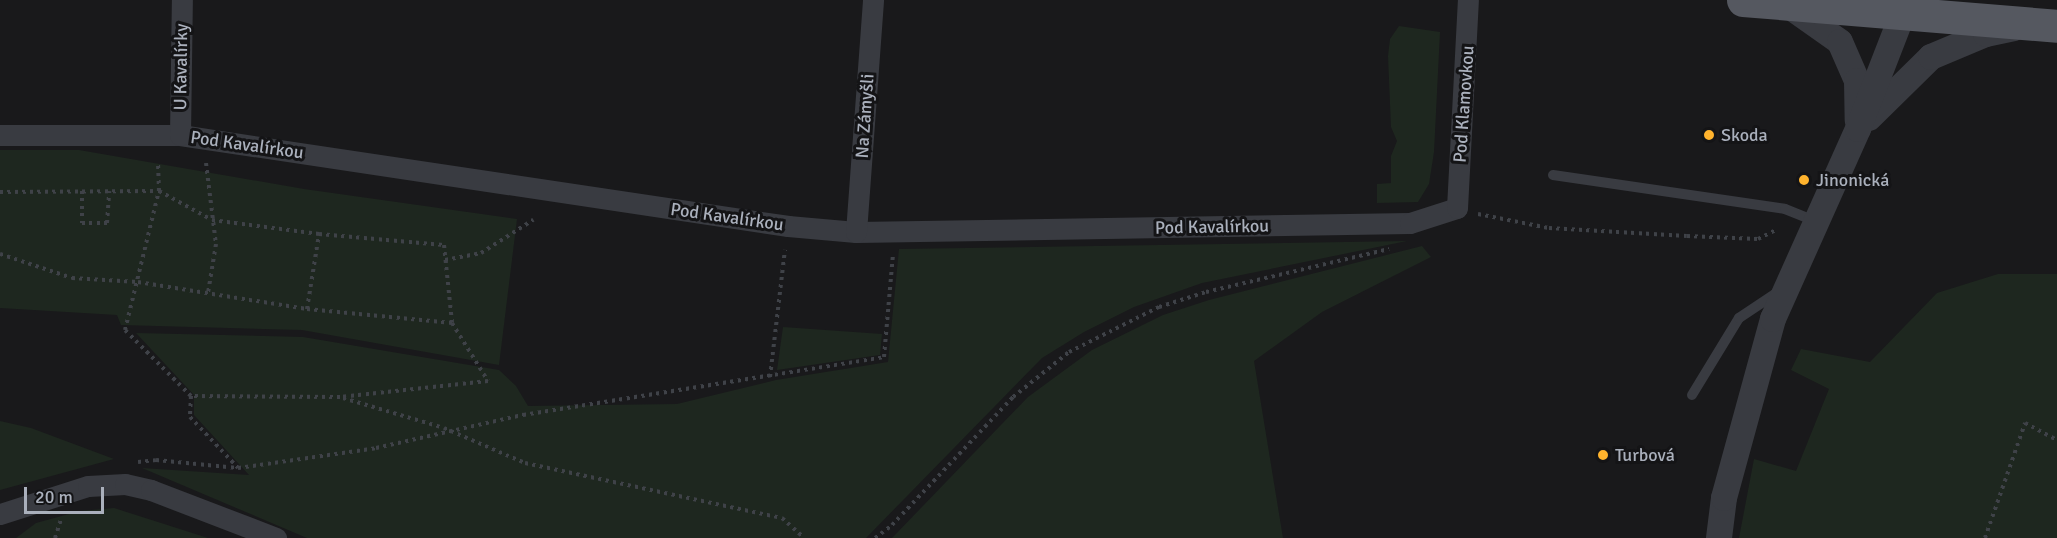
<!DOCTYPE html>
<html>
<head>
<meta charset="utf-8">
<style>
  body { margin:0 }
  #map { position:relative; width:2057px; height:538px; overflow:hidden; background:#19191b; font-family:Signika,sans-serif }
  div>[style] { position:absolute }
  .green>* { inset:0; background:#1e271f }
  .path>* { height:4px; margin-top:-2px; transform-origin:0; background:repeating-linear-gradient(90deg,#3f4248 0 3px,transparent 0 7.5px) }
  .service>* { height:10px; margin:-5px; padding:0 5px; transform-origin:5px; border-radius:5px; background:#393b41 }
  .minor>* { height:21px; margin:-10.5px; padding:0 10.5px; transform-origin:10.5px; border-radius:10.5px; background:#393b41 }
  .tertiary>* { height:26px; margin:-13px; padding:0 13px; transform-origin:13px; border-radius:13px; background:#393b41 }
  .primary>* { height:33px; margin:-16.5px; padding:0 16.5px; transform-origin:16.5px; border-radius:16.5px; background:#555860 }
  .dots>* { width:16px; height:16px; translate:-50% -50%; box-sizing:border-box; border:3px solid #141416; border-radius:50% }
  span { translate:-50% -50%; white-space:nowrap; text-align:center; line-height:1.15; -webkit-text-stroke:6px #141416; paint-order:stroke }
  .street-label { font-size:18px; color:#aab0bc }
  .poi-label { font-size:18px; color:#aab0bc }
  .left { translate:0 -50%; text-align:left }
  .scale { position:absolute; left:24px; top:487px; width:80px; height:27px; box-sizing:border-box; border:3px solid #aab0bc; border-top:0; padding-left:8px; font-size:18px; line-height:21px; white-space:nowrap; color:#aab0bc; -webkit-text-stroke:4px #141416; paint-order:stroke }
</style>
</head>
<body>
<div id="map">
  <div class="green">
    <div style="clip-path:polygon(1399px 26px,1440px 32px,1434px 152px,1429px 184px,1418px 202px,1377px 203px,1377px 184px,1391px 183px,1391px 156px,1397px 141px,1391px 127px,1388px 56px,1390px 39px)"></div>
    <div style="clip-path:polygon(0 150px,79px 150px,304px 189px,517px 219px,499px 365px,302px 330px,121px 325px,117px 315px,0 308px)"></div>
    <div style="clip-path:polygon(1407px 241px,1202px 283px,1134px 307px,1084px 332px,1042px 358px,866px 538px,307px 538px,142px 468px,249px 475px,194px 415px,194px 395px,136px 333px,303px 337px,499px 370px,516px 386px,528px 406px,677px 404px,776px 380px,888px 362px,899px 249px)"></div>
    <div style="clip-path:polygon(1422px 246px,1431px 257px,1322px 312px,1254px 361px,1283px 538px,892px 538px,1028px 397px,1092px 350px,1163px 315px,1209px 300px)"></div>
    <div style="clip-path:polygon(1998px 274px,2057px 274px,2057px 538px,1739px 538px,1754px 459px,1796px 471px,1829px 389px,1791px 370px,1801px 349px,1870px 362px,1937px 293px)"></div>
    <div style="clip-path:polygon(783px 327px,882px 334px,880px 355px,777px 370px)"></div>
    <div style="clip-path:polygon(0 421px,31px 428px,114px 459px,0 490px)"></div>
    <div style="clip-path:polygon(114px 508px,208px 538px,16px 538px,36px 523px,80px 511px)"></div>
  </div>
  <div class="path">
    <div style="left:206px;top:163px;width:82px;rotate:83deg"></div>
    <div style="left:216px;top:244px;width:50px;rotate:99.3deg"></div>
    <div style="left:82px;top:191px;width:32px;rotate:90deg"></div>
    <div style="left:82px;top:223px;width:25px"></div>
    <div style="left:107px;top:223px;width:32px;rotate:-86deg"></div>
    <div style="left:0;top:192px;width:159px;rotate:-0.4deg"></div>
    <div style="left:159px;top:191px;width:60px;rotate:28.7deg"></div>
    <div style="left:212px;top:220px;width:108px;rotate:7.5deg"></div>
    <div style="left:319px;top:234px;width:125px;rotate:5deg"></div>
    <div style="left:444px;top:245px;width:78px;rotate:84.1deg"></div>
    <div style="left:452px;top:323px;width:68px;rotate:58.2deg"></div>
    <div style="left:488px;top:381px;width:149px;rotate:173.8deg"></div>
    <div style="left:340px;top:397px;width:149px;rotate:-179.6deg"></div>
    <div style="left:191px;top:396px;width:93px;rotate:-135deg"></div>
    <div style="left:125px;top:330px;width:143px;rotate:-76.3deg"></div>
    <div style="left:159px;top:191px;width:29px;rotate:-92deg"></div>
    <div style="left:1478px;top:214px;width:72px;rotate:11.2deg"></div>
    <div style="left:1549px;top:228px;width:138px;rotate:3.3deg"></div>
    <div style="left:1687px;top:236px;width:71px;rotate:2.4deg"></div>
    <div style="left:1758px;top:239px;width:20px;rotate:-27deg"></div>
    <div style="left:0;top:254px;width:76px;rotate:18.4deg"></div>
    <div style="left:72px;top:278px;width:66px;rotate:3.5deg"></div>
    <div style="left:138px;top:282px;width:171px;rotate:9.1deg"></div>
    <div style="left:307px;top:309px;width:146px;rotate:5.5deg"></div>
    <div style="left:445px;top:260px;width:37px;rotate:-11deg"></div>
    <div style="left:481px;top:253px;width:62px;rotate:-32.4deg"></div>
    <div style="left:307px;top:309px;width:76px;rotate:-80.9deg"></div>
    <div style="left:770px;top:377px;width:128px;rotate:-83.3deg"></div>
    <div style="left:191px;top:396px;width:21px;rotate:93deg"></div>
    <div style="left:190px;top:417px;width:70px;rotate:46.7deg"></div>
    <div style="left:343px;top:398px;width:105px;rotate:16.5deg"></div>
    <div style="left:444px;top:428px;width:88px;rotate:23.4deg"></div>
    <div style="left:525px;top:463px;width:263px;rotate:12.1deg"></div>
    <div style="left:782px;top:518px;width:30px;rotate:42deg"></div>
    <div style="left:138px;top:462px;width:18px;rotate:-6deg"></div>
    <div style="left:156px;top:460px;width:82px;rotate:5.6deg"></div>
    <div style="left:238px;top:468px;width:139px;rotate:-8.2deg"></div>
    <div style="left:376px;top:448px;width:151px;rotate:-12.7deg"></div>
    <div style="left:523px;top:415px;width:366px;rotate:-9.1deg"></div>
    <div style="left:884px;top:357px;width:103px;rotate:-85deg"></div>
    <div style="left:55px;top:538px;width:20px;rotate:-72deg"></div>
    <div style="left:875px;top:538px;width:21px;rotate:-37deg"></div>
    <div style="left:892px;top:525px;width:176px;rotate:-46.6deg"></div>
    <div style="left:1013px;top:397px;width:72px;rotate:-38.8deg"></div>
    <div style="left:1069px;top:352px;width:101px;rotate:-26.6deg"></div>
    <div style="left:1159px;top:307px;width:49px;rotate:-17.7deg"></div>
    <div style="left:1206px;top:292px;width:188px;rotate:-13.2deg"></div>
    <div style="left:1985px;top:538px;width:122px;rotate:-70.8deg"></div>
    <div style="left:2025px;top:423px;width:36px;rotate:28deg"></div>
  </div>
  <div class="service">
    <div style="left:1553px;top:175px;width:234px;rotate:8.3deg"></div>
    <div style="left:1785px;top:209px;width:32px;rotate:22deg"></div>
    <div style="left:1692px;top:395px;width:90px;rotate:-58.6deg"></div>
    <div style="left:1739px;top:318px;width:50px;rotate:-33.7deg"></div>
  </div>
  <div class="minor">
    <div style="left:0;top:135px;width:180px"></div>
    <div style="left:180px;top:135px;width:615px;rotate:8.51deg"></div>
    <div style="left:788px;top:226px;width:68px;rotate:5deg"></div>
    <div style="left:856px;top:232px;width:554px;rotate:-0.93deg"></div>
    <div style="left:1410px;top:223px;width:49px;rotate:-17.7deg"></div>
    <div style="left:1457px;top:208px;width:208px;rotate:-87deg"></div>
    <div style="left:180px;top:135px;width:135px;rotate:-89.2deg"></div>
    <div style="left:856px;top:232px;width:233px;rotate:-85.8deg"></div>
    <div style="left:0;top:514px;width:92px;rotate:-17.7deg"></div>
    <div style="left:88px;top:486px;width:37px;rotate:-3deg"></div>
    <div style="left:125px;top:484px;width:27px;rotate:13deg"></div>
    <div style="left:151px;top:490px;width:134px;rotate:21deg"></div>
  </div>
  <div class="tertiary">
    <div style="left:1785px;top:3px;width:67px;rotate:35.3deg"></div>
    <div style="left:1840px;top:42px;width:43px;rotate:66.4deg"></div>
    <div style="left:1857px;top:81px;width:39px;rotate:89deg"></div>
    <div style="left:1869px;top:118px;width:87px;rotate:-44.5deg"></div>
    <div style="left:1931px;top:57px;width:60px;rotate:-22.7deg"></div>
    <div style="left:1986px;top:34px;width:29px;rotate:-12deg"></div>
    <div style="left:1719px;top:538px;width:40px;rotate:-82.9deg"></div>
    <div style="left:1724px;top:498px;width:186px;rotate:-74.7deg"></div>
    <div style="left:1773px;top:319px;width:208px;rotate:-65.9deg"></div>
    <div style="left:1858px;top:129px;width:138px;rotate:-68.8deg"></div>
  </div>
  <div class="primary">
    <div style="left:1743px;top:0;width:315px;rotate:4.7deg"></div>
  </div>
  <div class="dots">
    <div style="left:1709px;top:135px;background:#ffb32d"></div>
    <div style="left:1804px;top:180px;background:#ffb32d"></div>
    <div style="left:1603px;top:455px;background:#ffb32d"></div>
  </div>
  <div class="street-label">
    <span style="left:181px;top:67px;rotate:-89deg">U Kavalírky</span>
    <span style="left:1464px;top:104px;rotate:-86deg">Pod Klamovkou</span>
    <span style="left:865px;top:116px;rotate:-86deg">Na Zámyšli</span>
    <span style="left:247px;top:145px;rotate:8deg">Pod Kavalírkou</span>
    <span style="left:727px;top:217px;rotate:8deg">Pod Kavalírkou</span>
    <span style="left:1212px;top:227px;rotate:-1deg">Pod Kavalírkou</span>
  </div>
  <div class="poi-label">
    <span class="left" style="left:1721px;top:135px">Skoda</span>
    <span class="left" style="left:1816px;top:180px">Jinonická</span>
    <span class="left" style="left:1615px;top:455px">Turbová</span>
  </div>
  <div class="scale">20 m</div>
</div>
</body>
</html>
